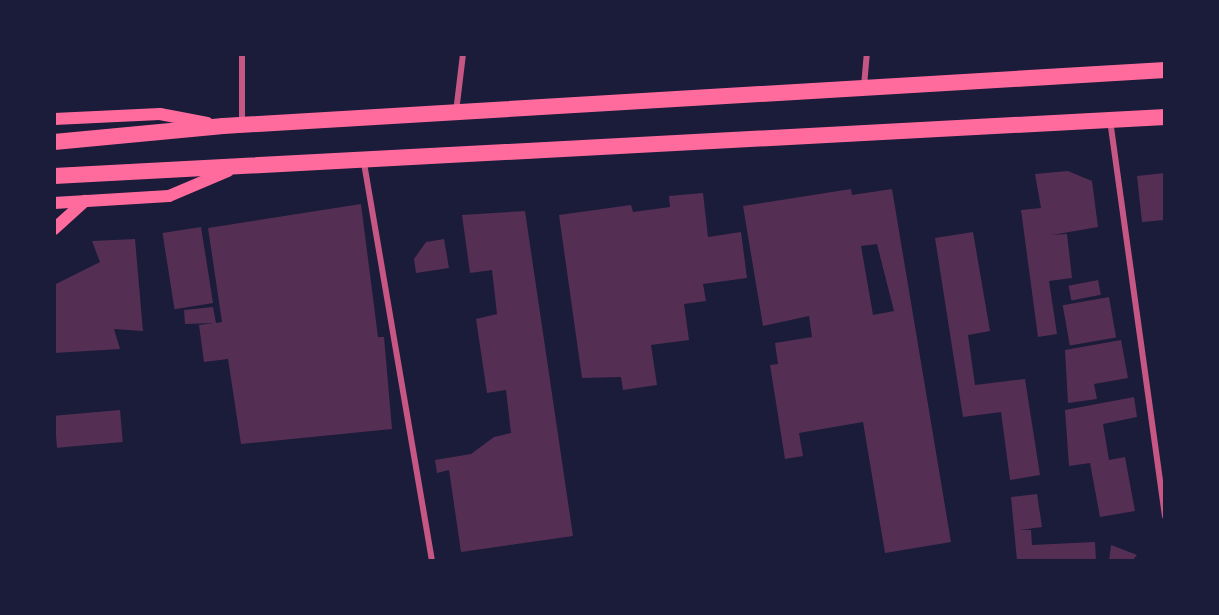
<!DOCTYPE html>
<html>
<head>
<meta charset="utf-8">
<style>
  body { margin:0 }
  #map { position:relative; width:1219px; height:615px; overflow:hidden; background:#1b1b3a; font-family:Ubuntu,sans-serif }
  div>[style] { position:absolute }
  .building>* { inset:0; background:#542f53; transform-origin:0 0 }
  .minor>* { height:6px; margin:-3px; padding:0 3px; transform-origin:3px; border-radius:3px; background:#c65784 }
  .secondary>* { height:12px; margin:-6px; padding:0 6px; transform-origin:6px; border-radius:6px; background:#ff6b9d }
  .trunk>* { height:16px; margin:-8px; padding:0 8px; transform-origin:8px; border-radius:8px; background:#ff6b9d }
  span { translate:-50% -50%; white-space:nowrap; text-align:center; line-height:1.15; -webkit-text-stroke:5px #1b1b3a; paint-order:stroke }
  .frame { position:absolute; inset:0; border:56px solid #1b1b3a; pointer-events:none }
</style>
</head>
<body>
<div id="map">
  <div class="building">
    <div style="clip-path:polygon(1068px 171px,1092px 181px,1098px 227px,1052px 235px,1067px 234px,1072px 278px,1049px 281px,1057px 334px,1038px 337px,1021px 210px,1041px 208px,1035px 174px)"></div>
    <div style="clip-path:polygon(1165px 173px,1165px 220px,1142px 222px,1137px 176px)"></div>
    <div style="clip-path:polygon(evenodd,851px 189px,852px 195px,892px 189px,951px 542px,885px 553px,863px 422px,799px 433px,803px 456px,785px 459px,770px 365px,778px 364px,775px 343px,812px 337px,809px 316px,763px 326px,743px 206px,851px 189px,877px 244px,894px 311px,873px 315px,861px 246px,877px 244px)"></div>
    <div style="clip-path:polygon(703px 193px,708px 237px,741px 232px,747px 278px,703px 284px,706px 301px,684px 304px,689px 340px,651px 345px,657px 385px,623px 390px,621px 377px,582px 378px,559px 215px,631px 205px,633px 212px,670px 207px,669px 196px)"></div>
    <div style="clip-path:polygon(361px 204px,378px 337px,384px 337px,392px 429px,241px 444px,228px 359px,204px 362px,199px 325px,214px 323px,185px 324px,184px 310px,213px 307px,216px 323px,222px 322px,208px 228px)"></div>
    <div style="clip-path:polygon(525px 211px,573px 536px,461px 552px,449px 470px,437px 473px,435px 460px,471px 454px,494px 437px,511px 433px,506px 390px,487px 393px,476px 319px,497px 314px,492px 270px,470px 273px,462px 215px)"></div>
    <div style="left:201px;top:227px;width:77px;height:39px;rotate:81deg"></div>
    <div style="clip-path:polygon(973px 232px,990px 331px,968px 335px,975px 385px,1025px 379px,1040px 475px,1010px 480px,1001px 412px,963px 417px,935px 238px)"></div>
    <div style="clip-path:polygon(135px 239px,143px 331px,114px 329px,120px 349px,54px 353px,54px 285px,100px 262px,92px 241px)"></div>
    <div style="clip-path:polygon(444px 239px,449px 268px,416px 273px,414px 259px,426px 242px)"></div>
    <div style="left:1098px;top:280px;width:15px;height:30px;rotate:79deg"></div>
    <div style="left:1109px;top:297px;width:41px;height:47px;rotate:80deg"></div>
    <div style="clip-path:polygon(1121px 340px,1128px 378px,1094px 384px,1097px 399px,1068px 403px,1065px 350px)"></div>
    <div style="clip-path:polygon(1134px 397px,1137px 417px,1103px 424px,1109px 460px,1125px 457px,1135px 511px,1100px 517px,1090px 463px,1069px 466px,1065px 410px)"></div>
    <div style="left:120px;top:410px;width:32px;height:66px;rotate:85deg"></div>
    <div style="clip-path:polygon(1037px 494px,1042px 527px,1020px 530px,1031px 530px,1032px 545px,1095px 542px,1096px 561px,1017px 561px,1011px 497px)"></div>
    <div style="clip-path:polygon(1111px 545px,1137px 555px,1132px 561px,1109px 561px)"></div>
  </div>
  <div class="minor">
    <div style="left:864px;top:86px;width:32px;rotate:-85deg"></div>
    <div style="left:456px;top:112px;width:58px;rotate:-83.1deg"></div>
    <div style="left:1110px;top:120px;width:400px;rotate:82.1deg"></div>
    <div style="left:242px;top:122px;width:68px;rotate:-90deg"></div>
    <div style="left:364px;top:163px;width:404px;rotate:80.3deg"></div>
  </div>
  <div class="secondary">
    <div style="left:54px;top:119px;width:106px;rotate:-2.7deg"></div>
    <div style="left:160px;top:114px;width:48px;rotate:10.8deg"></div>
    <div style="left:54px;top:203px;width:115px;rotate:-3.5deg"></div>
    <div style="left:169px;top:196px;width:64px;rotate:-23deg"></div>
    <div style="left:54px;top:229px;width:42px;rotate:-42.1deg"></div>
  </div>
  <div class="trunk">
    <div style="left:54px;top:142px;width:170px;rotate:-5.4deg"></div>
    <div style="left:223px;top:126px;width:944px;rotate:-3.4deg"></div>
    <div style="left:54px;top:176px;width:1113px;rotate:-3.04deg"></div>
  </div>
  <div class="frame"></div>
</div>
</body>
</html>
